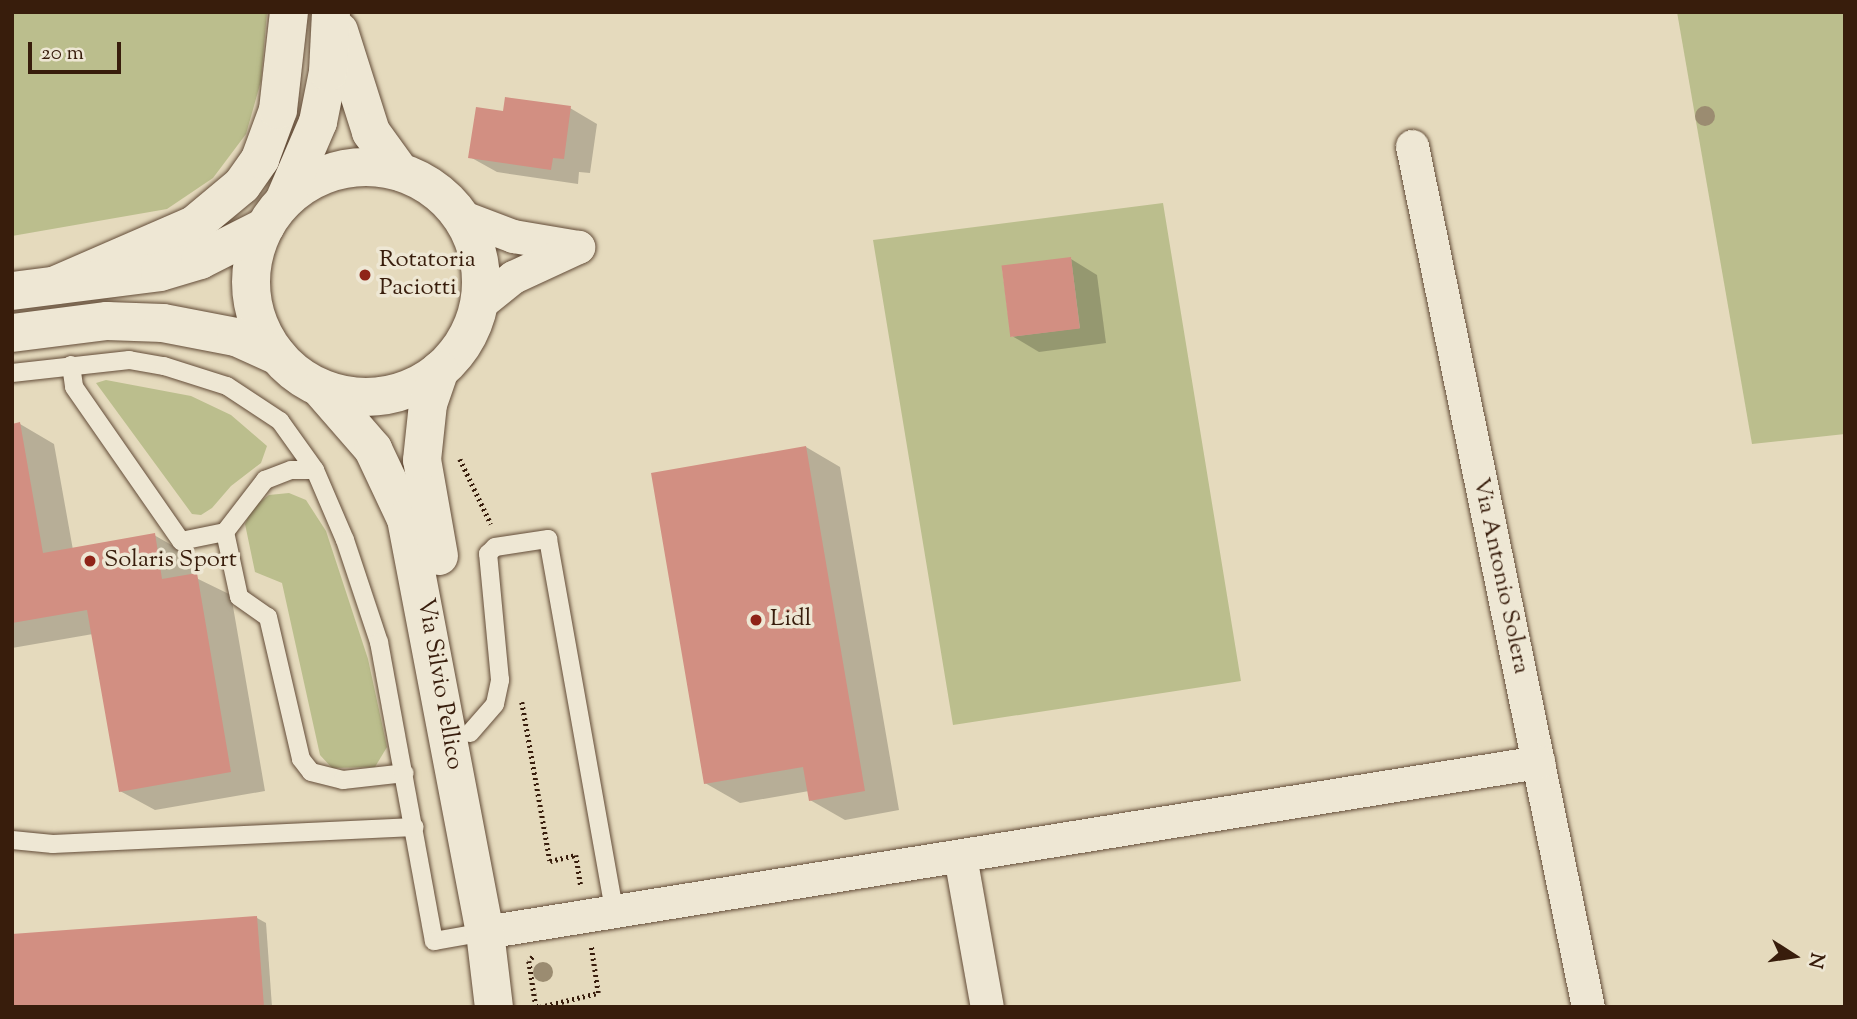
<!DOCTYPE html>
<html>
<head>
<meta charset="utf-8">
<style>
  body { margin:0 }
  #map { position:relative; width:1857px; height:1019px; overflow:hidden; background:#e5dabd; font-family:"Sorts Mill Goudy",serif }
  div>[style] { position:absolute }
  .green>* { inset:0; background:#bbbe8d }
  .shadow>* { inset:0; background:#0003 }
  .building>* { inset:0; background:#d28f82; transform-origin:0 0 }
  .path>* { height:4.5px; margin-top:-2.25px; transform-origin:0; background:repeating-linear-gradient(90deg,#381d0c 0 2px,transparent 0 5.5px) }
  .roads { filter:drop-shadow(0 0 2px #634c38) drop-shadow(0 0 2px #634c38) }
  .lane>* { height:18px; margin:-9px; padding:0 9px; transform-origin:9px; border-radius:9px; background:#eee7d4 }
  .street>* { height:33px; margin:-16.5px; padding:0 16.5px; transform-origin:16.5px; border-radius:16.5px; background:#eee7d4 }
  .secondary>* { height:38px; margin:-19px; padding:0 19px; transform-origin:19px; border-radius:19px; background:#eee7d4 }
  .secondary>.ring { margin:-19px; padding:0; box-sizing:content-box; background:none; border:38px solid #eee7d4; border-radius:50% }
  .trees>* { width:20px; height:20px; margin:-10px; border-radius:50%; background:#9b8c71 }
  .dots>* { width:19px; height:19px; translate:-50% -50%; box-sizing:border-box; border:4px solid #eee7d4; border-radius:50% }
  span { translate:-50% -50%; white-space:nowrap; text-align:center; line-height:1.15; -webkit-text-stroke:7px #eee7d4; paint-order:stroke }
  .poi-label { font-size:24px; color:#381d0c }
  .left { translate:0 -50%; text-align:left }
  .street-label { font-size:24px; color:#381d0c }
  .frame { position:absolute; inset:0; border:14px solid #381d0c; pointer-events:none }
  .north { position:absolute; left:1759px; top:921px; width:70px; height:70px; -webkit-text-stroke:5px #eee7d4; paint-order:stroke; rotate:102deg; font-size:19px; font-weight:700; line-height:28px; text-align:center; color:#381d0c }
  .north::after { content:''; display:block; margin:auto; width:24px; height:32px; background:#381d0c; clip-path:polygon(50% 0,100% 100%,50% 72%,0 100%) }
  .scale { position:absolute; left:28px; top:42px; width:93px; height:32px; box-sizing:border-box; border:4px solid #381d0c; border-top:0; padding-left:9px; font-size:21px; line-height:24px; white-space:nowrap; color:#381d0c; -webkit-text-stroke:5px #eee7d4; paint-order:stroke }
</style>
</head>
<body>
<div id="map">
  <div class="green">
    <div style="clip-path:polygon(12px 12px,267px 12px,261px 81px,246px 134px,213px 178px,167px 209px,12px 236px)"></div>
    <div style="clip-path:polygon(1677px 12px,1845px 12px,1845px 434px,1752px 444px)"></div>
    <div style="clip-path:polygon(evenodd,1163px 203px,1241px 681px,953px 725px,873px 240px,1163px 203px,1071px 258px,1080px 328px,1011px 337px,1002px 267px,1071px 258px)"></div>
    <div style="clip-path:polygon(106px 380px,191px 396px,231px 415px,267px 446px,261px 463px,231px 486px,212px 508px,201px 515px,192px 514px,96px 383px)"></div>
    <div style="clip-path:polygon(289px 493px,306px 500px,326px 531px,368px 659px,387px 747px,375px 767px,332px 768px,320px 755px,282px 583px,255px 572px,245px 524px,253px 507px,269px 495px)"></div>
  </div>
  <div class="shadow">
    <div style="clip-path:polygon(570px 108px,597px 124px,590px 173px,579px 172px,578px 184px,497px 172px,470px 157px,504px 113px)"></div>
    <div style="clip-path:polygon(1071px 259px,1097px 275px,1106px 343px,1039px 352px,1012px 336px)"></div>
    <div style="clip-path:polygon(20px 424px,54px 444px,73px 550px,154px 535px,189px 555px,192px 576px,231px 595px,265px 791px,155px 810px,120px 791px,93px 634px,12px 648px,12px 425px)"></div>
    <div style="clip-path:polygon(806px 447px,840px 467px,899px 810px,845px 820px,810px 800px,809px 791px,740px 803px,705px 783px)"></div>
    <div style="clip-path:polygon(257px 918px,266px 923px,272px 1007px,12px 1007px)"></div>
  </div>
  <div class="building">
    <div style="clip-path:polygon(505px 97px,571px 106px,564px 159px,553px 158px,551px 170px,468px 158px,476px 107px,503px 111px)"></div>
    <div style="left:1071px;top:257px;width:72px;height:70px;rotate:83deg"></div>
    <div style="clip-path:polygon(20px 422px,43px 553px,155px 533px,162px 579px,197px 573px,231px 772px,119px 792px,87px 610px,12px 623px,12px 424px)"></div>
    <div style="clip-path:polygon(806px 446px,865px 791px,809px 801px,803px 767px,704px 784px,651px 473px)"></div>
    <div style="clip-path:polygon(257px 916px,264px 1007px,12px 1007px,12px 934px)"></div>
  </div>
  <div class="path">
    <div style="left:460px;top:459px;width:72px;rotate:64.5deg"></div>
    <div style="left:522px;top:702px;width:161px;rotate:80deg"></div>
    <div style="left:550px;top:861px;width:27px;rotate:-13deg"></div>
    <div style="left:576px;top:855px;width:30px;rotate:81deg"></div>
    <div style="left:533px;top:957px;width:6px;rotate:135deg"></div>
    <div style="left:529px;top:961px;width:47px;rotate:81.3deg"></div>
    <div style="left:540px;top:1007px;width:60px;rotate:-13.6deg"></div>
    <div style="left:598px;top:993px;width:48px;rotate:-98.5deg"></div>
  </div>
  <div class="roads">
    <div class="lane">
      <div style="left:71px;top:365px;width:22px;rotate:82deg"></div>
      <div style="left:74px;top:387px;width:188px;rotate:55.2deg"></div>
      <div style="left:181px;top:541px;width:45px;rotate:-11.6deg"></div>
      <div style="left:225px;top:532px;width:66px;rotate:77.8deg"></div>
      <div style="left:239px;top:597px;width:35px;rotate:35deg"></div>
      <div style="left:268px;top:617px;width:146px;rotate:76.9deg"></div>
      <div style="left:301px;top:759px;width:16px;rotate:52deg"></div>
      <div style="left:311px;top:772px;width:33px;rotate:14deg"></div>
      <div style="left:343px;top:780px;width:62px;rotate:-6.4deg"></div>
      <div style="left:12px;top:373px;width:118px;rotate:-6.3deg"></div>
      <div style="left:129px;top:360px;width:36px;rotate:10deg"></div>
      <div style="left:164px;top:366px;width:66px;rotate:17.6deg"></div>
      <div style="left:227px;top:386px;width:64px;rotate:33.4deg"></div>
      <div style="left:280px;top:421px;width:60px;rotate:54.5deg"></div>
      <div style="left:315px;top:470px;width:76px;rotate:66.8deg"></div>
      <div style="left:345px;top:540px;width:108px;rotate:71.6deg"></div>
      <div style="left:379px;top:642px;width:304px;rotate:79.6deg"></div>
      <div style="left:434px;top:941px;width:52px;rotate:-10deg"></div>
      <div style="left:225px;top:532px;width:66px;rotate:-52.4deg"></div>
      <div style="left:265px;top:480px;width:28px;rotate:-21deg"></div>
      <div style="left:291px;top:470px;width:24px"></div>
      <div style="left:470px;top:733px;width:38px;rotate:-49deg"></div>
      <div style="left:495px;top:704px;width:25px;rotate:-78deg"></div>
      <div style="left:500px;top:680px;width:127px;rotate:-95.4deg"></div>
      <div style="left:488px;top:554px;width:10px;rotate:-45deg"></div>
      <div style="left:495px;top:547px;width:54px;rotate:-8.6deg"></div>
      <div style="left:548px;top:539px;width:378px;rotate:79.9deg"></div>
      <div style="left:12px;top:840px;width:41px;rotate:5.6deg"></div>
      <div style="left:53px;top:844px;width:362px;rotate:-2.7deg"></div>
    </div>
    <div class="street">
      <div style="left:1412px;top:146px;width:879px;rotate:78.45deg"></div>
      <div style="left:460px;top:216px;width:57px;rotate:20.7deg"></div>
      <div style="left:513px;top:236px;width:66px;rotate:9.6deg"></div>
      <div style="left:478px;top:305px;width:45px;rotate:-38.7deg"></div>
      <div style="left:513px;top:277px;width:72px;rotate:-24.8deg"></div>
      <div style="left:960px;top:856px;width:153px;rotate:79.9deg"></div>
      <div style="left:485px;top:932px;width:1067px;rotate:-9.17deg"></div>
    </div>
    <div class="secondary">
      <div style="left:339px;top:31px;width:106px;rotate:72.4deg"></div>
      <div style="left:371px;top:132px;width:49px;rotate:54.1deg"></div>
      <div class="ring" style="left:251px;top:167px;width:192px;height:192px"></div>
      <div style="left:284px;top:201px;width:86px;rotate:-66.7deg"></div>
      <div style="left:318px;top:122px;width:51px;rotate:-78.7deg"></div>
      <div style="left:328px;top:72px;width:60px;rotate:-87.1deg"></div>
      <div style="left:56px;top:285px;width:150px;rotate:-23.5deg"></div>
      <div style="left:194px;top:225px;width:62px;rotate:-39.8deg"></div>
      <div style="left:242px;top:185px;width:32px;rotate:-55deg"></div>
      <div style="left:260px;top:159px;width:52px;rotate:-69.8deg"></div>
      <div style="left:278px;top:110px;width:99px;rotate:-83.6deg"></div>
      <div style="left:12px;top:291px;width:149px;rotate:-7.3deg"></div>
      <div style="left:160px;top:272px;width:42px;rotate:-16.7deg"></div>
      <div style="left:200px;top:260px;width:73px;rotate:-26.9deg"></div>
      <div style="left:12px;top:333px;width:96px;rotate:-7.2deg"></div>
      <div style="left:107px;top:321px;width:56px;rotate:2deg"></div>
      <div style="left:163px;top:323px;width:74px;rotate:10.9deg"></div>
      <div style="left:236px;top:337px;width:46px;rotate:24.3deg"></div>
      <div style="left:320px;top:388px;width:81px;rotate:49deg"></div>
      <div style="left:373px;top:449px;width:77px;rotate:64.8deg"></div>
      <div style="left:406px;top:519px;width:420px;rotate:79.2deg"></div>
      <div style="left:485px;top:932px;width:76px;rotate:83.2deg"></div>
      <div style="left:439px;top:556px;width:97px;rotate:-100deg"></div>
      <div style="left:422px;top:460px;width:56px;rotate:-83.9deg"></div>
      <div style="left:428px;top:404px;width:36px;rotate:-71deg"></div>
    </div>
  </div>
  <div class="trees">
    <div style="left:1705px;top:116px"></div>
    <div style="left:543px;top:972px"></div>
  </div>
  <div class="dots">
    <div style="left:365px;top:275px;background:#8f2418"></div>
    <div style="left:90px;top:561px;background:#8f2418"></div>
    <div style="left:756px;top:620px;background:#8f2418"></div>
  </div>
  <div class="poi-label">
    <span class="left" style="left:379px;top:275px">Rotatoria<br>Paciotti</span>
    <span class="left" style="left:104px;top:561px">Solaris Sport</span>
    <span class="left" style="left:770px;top:620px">Lidl</span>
  </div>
  <div class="street-label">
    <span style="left:1500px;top:576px;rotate:78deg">Via Antonio Solera</span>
    <span style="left:439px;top:684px;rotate:80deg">Via Silvio Pellico</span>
  </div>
  <div class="frame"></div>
  <div class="north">N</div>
  <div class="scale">20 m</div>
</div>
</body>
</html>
